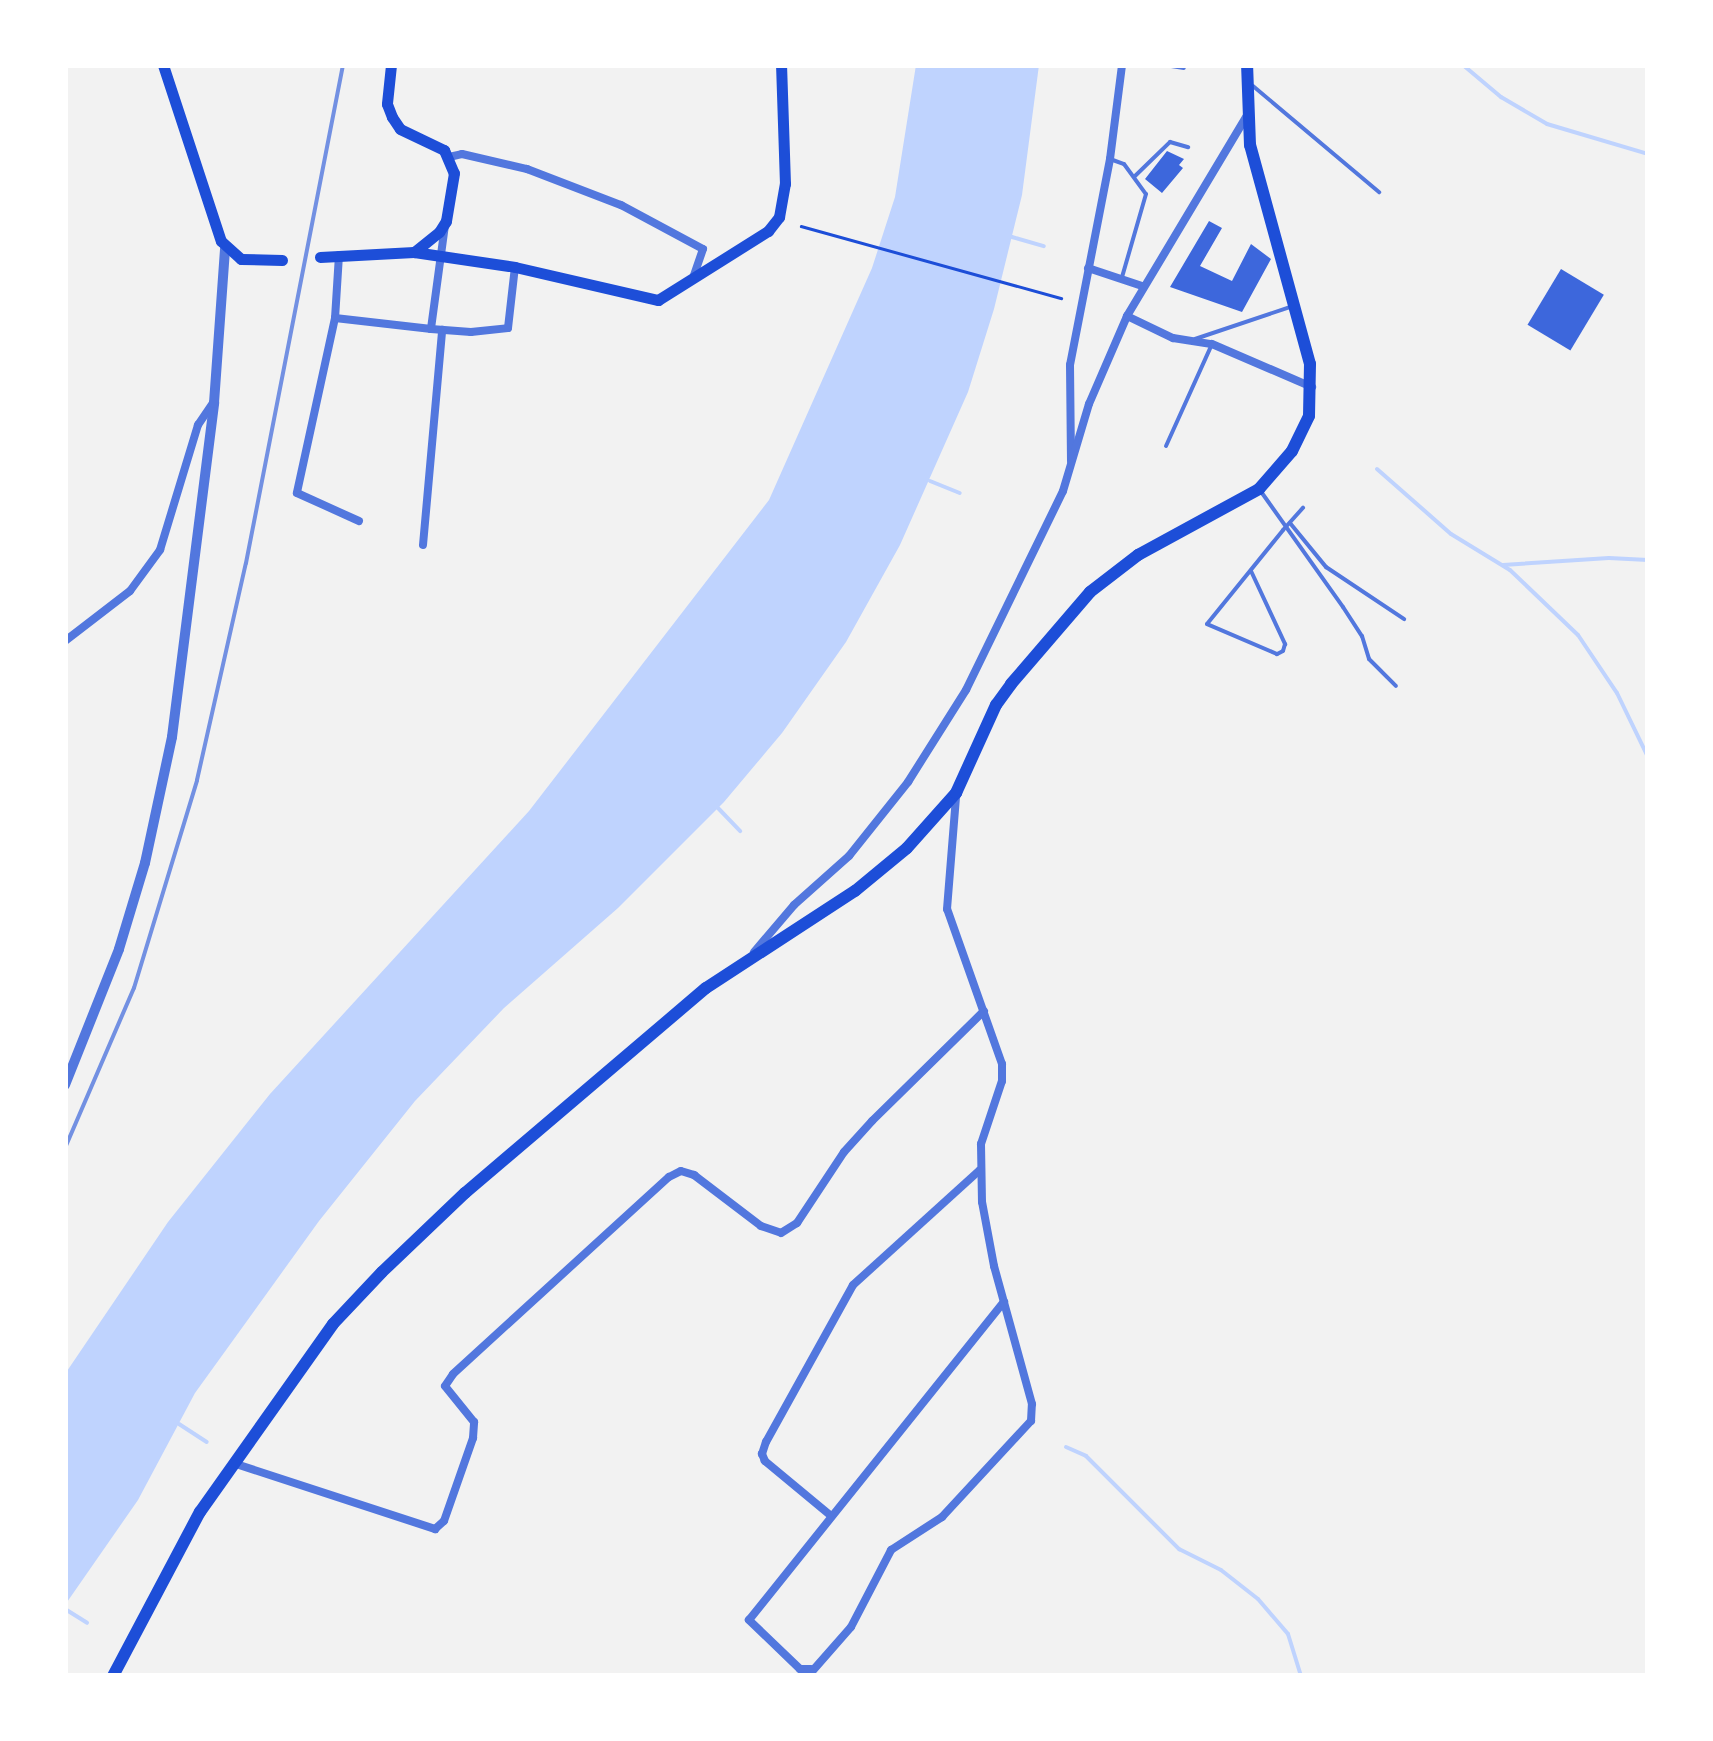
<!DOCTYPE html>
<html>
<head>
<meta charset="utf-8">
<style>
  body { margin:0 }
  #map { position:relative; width:1713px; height:1741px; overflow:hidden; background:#f2f2f2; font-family:"Sofia Sans Condensed",sans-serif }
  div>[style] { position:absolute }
  .water>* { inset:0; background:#bfd3fe }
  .stream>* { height:4px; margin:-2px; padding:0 2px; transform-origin:2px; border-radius:2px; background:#bfd3fe }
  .building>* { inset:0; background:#3d67dc; transform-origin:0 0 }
  .path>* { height:2.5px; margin:-1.25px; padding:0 1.25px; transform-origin:1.25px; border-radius:1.25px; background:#1d4ed8 }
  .service>* { height:4px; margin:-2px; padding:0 2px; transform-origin:2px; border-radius:2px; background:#5277de }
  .minor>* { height:8px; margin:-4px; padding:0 4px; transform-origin:4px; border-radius:4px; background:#5277de }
  .tertiary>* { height:10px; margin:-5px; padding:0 5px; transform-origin:5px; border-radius:5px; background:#5277de }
  .secondary>* { height:11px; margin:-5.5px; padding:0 5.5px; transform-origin:5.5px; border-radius:5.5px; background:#1d4ed8 }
  .primary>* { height:12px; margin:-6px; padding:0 6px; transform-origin:6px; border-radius:6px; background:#1d4ed8 }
  .rail>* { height:4px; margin:-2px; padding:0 2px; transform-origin:2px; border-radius:2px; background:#7290e2 }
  span { translate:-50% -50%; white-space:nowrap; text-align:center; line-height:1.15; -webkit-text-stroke:8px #fff; paint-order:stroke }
  .frame { position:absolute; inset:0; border:68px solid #fff; pointer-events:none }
</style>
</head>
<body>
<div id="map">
  <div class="water">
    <div style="clip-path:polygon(916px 65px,1039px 65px,1022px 195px,994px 309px,968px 392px,900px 545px,846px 642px,782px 733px,724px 802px,618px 908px,504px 1008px,415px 1101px,319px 1221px,195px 1393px,138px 1500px,65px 1605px,65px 1374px,168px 1222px,270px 1094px,529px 811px,769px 500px,872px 268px,895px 197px)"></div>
  </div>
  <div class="stream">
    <div style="left:1463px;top:65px;width:50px;rotate:40.1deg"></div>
    <div style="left:1501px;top:97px;width:53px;rotate:30.4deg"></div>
    <div style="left:1547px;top:124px;width:105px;rotate:16.5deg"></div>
    <div style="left:1012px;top:237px;width:33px;rotate:16deg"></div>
    <div style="left:1377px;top:469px;width:98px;rotate:41.3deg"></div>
    <div style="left:1451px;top:534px;width:69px;rotate:31.4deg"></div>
    <div style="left:1510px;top:570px;width:94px;rotate:43.7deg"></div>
    <div style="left:1578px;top:635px;width:70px;rotate:56.1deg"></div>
    <div style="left:1617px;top:693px;width:71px;rotate:64.2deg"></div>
    <div style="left:930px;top:481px;width:32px;rotate:22deg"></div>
    <div style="left:1503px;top:565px;width:106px;rotate:-3.8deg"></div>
    <div style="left:1609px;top:558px;width:39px;rotate:3deg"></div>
    <div style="left:718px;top:808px;width:32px;rotate:46deg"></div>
    <div style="left:179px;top:1424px;width:33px;rotate:33deg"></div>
    <div style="left:1066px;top:1447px;width:22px;rotate:24deg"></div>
    <div style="left:1086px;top:1456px;width:132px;rotate:45deg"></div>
    <div style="left:1179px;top:1549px;width:47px;rotate:26.6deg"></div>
    <div style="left:1221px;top:1570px;width:47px;rotate:38.1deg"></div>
    <div style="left:1258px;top:1599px;width:46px;rotate:49.4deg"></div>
    <div style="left:1288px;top:1634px;width:44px;rotate:72.8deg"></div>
    <div style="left:65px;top:1609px;width:26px;rotate:32deg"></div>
  </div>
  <div class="building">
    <div style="clip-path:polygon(1167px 151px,1184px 159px,1179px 165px,1183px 168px,1162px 193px,1145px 179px)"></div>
    <div style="clip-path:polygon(1209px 221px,1222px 228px,1200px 266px,1232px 281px,1251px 244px,1271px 259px,1242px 312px,1170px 287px)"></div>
    <div style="left:1561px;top:269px;width:50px;height:65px;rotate:31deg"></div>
  </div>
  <div class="path">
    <div style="left:801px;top:226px;width:270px;rotate:15.5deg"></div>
  </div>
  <div class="service">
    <div style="left:1165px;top:65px;width:19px;rotate:9deg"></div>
    <div style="left:1253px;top:86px;width:165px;rotate:40.1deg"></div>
    <div style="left:1110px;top:159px;width:15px;rotate:20deg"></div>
    <div style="left:1124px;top:164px;width:37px;rotate:54deg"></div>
    <div style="left:1146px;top:194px;width:86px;rotate:106.1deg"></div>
    <div style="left:1135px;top:176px;width:49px;rotate:-44.2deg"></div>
    <div style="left:1170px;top:142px;width:19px;rotate:16deg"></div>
    <div style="left:1195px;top:339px;width:100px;rotate:-18.6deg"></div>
    <div style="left:1166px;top:446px;width:112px;rotate:-65.7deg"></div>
    <div style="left:1262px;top:493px;width:140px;rotate:54.6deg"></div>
    <div style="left:1343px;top:607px;width:35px;rotate:57deg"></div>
    <div style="left:1362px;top:636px;width:24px;rotate:73deg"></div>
    <div style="left:1369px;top:659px;width:38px;rotate:45deg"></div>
    <div style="left:1290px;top:523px;width:57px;rotate:50.7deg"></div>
    <div style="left:1326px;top:567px;width:94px;rotate:33.7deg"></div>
    <div style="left:1251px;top:571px;width:81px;rotate:65deg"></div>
    <div style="left:1285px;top:644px;width:7px;rotate:106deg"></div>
    <div style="left:1283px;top:651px;width:7px;rotate:153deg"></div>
    <div style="left:1277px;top:654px;width:76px;rotate:-156.8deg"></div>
    <div style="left:1207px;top:624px;width:121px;rotate:-51deg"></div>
    <div style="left:1283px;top:530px;width:30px;rotate:-48deg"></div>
  </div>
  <div class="minor">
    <div style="left:449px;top:157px;width:13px;rotate:-13deg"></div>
    <div style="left:462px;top:154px;width:67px;rotate:13deg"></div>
    <div style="left:527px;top:169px;width:101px;rotate:21deg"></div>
    <div style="left:621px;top:205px;width:93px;rotate:28.2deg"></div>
    <div style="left:703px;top:249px;width:31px;rotate:109deg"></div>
    <div style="left:445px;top:225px;width:105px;rotate:97.7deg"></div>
    <div style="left:431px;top:329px;width:40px;rotate:4.3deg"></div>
    <div style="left:471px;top:332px;width:37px;rotate:-6deg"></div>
    <div style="left:508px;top:328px;width:61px;rotate:-83.5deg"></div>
    <div style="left:339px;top:255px;width:63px;rotate:93.6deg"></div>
    <div style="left:335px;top:318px;width:179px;rotate:102.3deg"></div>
    <div style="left:297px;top:493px;width:68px;rotate:24.3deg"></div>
    <div style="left:1088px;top:268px;width:57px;rotate:18.4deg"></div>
    <div style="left:1127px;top:316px;width:51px;rotate:25.6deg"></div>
    <div style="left:1173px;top:338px;width:39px;rotate:9deg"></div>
    <div style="left:1212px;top:344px;width:109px;rotate:23.3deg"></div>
    <div style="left:335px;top:318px;width:97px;rotate:6.5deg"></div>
    <div style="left:1071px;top:461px;width:96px;rotate:-90.6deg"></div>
    <div style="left:1070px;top:365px;width:210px;rotate:-79deg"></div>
    <div style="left:1110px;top:159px;width:95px;rotate:-82.7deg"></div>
    <div style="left:423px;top:545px;width:216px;rotate:-84.9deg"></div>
    <div style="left:65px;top:641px;width:82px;rotate:-37.6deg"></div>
    <div style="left:130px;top:591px;width:51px;rotate:-53.8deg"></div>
    <div style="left:160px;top:550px;width:131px;rotate:-73.1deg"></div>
    <div style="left:198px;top:425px;width:27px;rotate:-56deg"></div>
    <div style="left:754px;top:952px;width:62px;rotate:-49.6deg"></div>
    <div style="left:794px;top:905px;width:74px;rotate:-41.7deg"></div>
    <div style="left:849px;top:856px;width:95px;rotate:-51.4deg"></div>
    <div style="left:908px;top:782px;width:109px;rotate:-57.8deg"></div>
    <div style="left:966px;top:690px;width:221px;rotate:-64deg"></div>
    <div style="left:1063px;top:491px;width:91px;rotate:-73.4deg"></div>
    <div style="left:1089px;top:404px;width:96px;rotate:-66.6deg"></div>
    <div style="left:1127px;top:316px;width:232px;rotate:-59.1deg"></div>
    <div style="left:233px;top:1463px;width:213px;rotate:18.1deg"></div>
    <div style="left:435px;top:1529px;width:12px;rotate:-42deg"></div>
    <div style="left:444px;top:1521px;width:88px;rotate:-70.7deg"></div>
    <div style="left:473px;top:1438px;width:16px;rotate:-86deg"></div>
    <div style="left:474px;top:1422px;width:46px;rotate:-128.9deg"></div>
    <div style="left:445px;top:1386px;width:14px;rotate:-56deg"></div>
    <div style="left:453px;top:1374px;width:292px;rotate:-42.4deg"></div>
    <div style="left:669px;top:1177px;width:13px;rotate:-27deg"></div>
    <div style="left:681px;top:1171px;width:14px;rotate:17deg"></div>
    <div style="left:694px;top:1175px;width:84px;rotate:37.3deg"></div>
    <div style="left:761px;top:1226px;width:21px;rotate:19deg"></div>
    <div style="left:781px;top:1233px;width:19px;rotate:-32deg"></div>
    <div style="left:797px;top:1223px;width:85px;rotate:-56.5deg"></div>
    <div style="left:844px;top:1152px;width:42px;rotate:-47.9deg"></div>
    <div style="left:872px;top:1121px;width:157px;rotate:-44.5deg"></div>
    <div style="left:830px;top:1515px;width:85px;rotate:-140.3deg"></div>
    <div style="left:765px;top:1461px;width:8px;rotate:-113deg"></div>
    <div style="left:762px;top:1454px;width:13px;rotate:-72deg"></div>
    <div style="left:766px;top:1442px;width:179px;rotate:-61deg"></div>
    <div style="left:853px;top:1285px;width:171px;rotate:-42.2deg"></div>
    <div style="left:811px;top:1669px;width:11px;rotate:180deg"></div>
    <div style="left:800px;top:1669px;width:71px;rotate:-136.1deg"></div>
    <div style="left:749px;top:1620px;width:408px;rotate:-51.3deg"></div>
    <div style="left:808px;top:1676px;width:65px;rotate:-48.7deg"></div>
    <div style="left:851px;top:1627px;width:87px;rotate:-62.5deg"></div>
    <div style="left:891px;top:1550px;width:61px;rotate:-32.9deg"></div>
    <div style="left:942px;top:1517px;width:131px;rotate:-47.2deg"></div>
    <div style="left:1031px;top:1421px;width:17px;rotate:-87deg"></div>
    <div style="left:1032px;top:1404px;width:143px;rotate:-105.4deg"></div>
    <div style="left:994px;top:1266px;width:65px;rotate:-100.6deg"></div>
    <div style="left:982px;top:1202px;width:58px;rotate:-91deg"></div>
    <div style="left:981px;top:1144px;width:66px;rotate:-71.6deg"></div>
    <div style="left:1002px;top:1081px;width:17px;rotate:-90deg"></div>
    <div style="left:1002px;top:1064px;width:164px;rotate:-109.5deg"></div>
    <div style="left:947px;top:909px;width:112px;rotate:-85.4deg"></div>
  </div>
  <div class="tertiary">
    <div style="left:65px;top:1085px;width:146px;rotate:-68.3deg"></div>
    <div style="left:119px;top:949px;width:90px;rotate:-73.2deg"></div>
    <div style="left:145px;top:863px;width:129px;rotate:-77.9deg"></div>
    <div style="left:172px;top:737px;width:337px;rotate:-82.8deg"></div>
    <div style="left:214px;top:403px;width:155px;rotate:-85.9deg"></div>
  </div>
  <div class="secondary">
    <div style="left:163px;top:65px;width:185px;rotate:71.8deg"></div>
    <div style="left:221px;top:241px;width:27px;rotate:42deg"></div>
    <div style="left:241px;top:259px;width:41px;rotate:1.4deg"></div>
    <div style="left:391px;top:65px;width:39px;rotate:96deg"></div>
    <div style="left:387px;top:104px;width:14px;rotate:69deg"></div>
    <div style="left:392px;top:117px;width:14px;rotate:56deg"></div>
    <div style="left:400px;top:129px;width:49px;rotate:25.5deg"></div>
    <div style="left:444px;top:150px;width:25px;rotate:67deg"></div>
    <div style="left:454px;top:173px;width:49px;rotate:99.5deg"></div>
    <div style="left:446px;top:221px;width:13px;rotate:122deg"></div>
    <div style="left:439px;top:232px;width:32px;rotate:141deg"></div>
    <div style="left:320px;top:257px;width:94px;rotate:-3deg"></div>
    <div style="left:414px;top:252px;width:102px;rotate:8.4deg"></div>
    <div style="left:515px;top:267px;width:147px;rotate:13deg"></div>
    <div style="left:658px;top:300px;width:130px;rotate:-32.1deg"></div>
    <div style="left:768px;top:231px;width:18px;rotate:-52deg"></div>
    <div style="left:779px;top:217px;width:34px;rotate:-80deg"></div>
    <div style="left:785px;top:184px;width:119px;rotate:-91.9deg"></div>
  </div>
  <div class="primary">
    <div style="left:113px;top:1676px;width:186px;rotate:-62.1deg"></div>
    <div style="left:200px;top:1512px;width:230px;rotate:-54.7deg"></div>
    <div style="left:333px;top:1324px;width:71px;rotate:-46.7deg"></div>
    <div style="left:382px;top:1272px;width:115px;rotate:-43.6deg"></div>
    <div style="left:465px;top:1193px;width:316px;rotate:-40.4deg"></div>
    <div style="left:706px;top:988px;width:178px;rotate:-33.1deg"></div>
    <div style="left:855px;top:891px;width:67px;rotate:-39.6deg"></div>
    <div style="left:907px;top:848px;width:74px;rotate:-48.3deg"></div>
    <div style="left:956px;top:793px;width:97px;rotate:-65.6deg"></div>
    <div style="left:996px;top:705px;width:26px;rotate:-54deg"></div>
    <div style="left:1011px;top:684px;width:121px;rotate:-49.3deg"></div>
    <div style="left:1090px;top:592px;width:61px;rotate:-37.6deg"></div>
    <div style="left:1138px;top:555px;width:138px;rotate:-28.6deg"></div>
    <div style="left:1259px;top:489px;width:50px;rotate:-49deg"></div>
    <div style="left:1292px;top:451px;width:39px;rotate:-64deg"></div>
    <div style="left:1309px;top:416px;width:52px;rotate:-88.9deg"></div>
    <div style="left:1310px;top:364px;width:227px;rotate:-105.3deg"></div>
    <div style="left:1250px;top:145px;width:80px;rotate:-92.1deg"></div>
  </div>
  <div class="rail">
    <div style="left:65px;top:1148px;width:174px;rotate:-66.7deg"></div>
    <div style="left:134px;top:988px;width:217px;rotate:-73.1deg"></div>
    <div style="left:197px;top:780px;width:222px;rotate:-77.3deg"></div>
    <div style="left:246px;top:563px;width:507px;rotate:-78.98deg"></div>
  </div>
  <div class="frame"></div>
</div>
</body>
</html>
